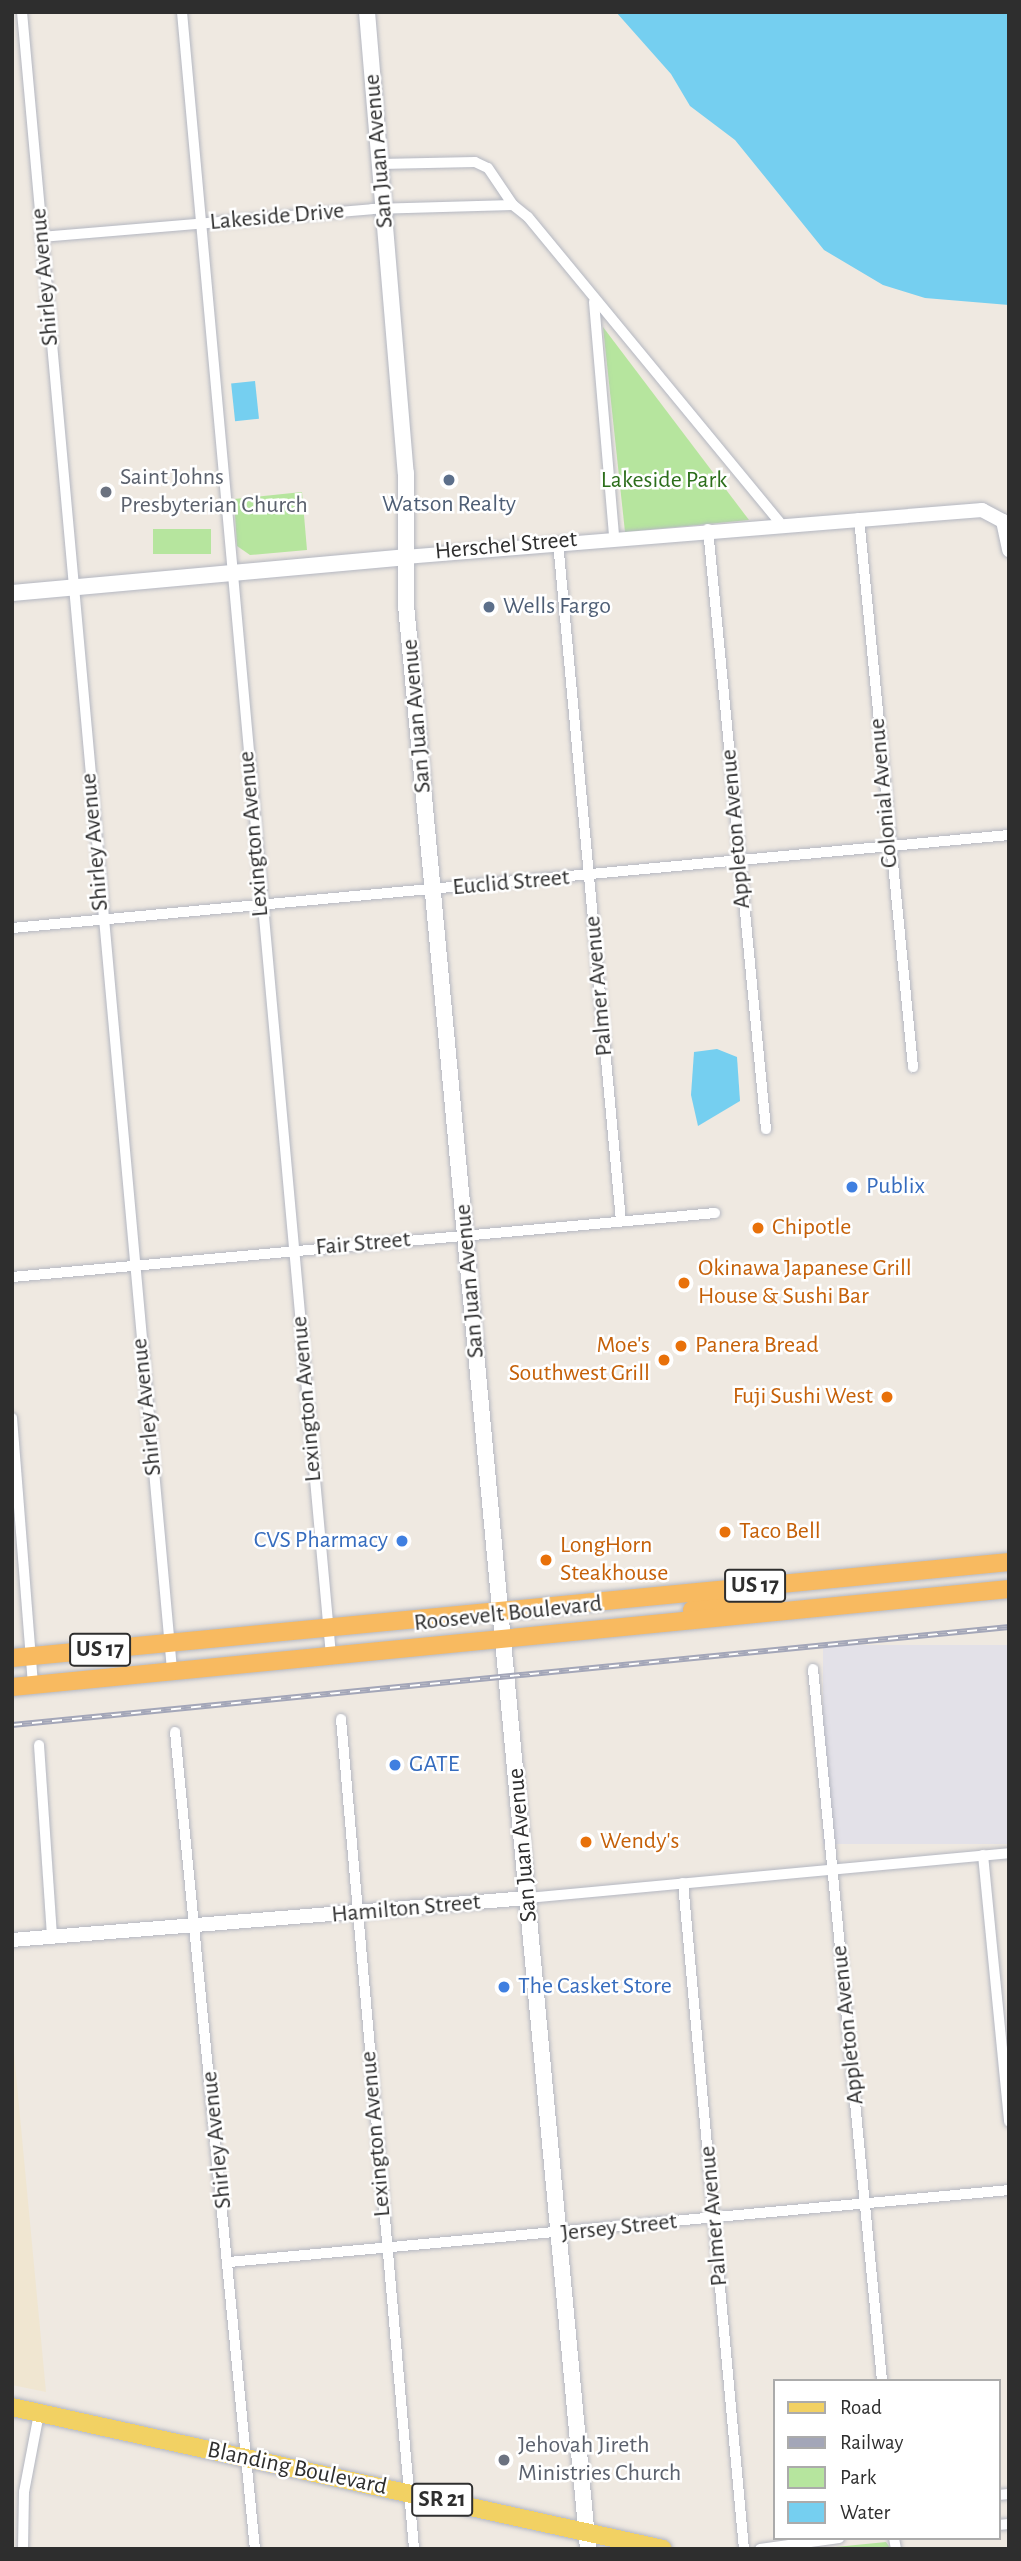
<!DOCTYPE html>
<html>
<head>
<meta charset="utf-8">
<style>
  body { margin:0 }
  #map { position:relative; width:1021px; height:2561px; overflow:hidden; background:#efe9e1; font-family:"Alegreya Sans",sans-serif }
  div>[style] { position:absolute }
  .industrial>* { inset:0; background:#e3e1e8; transform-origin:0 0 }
  .education>* { inset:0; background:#f0e6d1 }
  .green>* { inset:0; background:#b6e59e; transform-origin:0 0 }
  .water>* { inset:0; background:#75cff0; transform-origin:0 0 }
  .roads { filter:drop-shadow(0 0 2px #b4b7c1) drop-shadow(0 0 2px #b4b7c1) }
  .minor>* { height:10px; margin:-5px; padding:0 5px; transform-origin:5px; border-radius:5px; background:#fff }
  .tertiary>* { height:14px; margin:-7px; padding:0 7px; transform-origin:7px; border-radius:7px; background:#fff }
  .secondary>* { height:16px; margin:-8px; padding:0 8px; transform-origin:8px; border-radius:8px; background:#fff }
  .primary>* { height:18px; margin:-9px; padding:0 9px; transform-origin:9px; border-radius:9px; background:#f2d163 }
  .trunk>* { height:18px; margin:-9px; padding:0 9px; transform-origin:9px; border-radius:9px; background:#f8ba60 }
  .rail>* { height:6px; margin-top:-3px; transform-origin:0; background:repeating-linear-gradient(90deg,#fff 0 10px,#a3a6b8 0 20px); box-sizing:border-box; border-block:2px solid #a3a6b8 }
  .dots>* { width:19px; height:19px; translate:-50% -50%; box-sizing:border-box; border:4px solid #fff; border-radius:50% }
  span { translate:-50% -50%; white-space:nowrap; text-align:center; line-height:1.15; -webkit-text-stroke:5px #fff; paint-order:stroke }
  .shield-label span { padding:2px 5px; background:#fff; border:2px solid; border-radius:5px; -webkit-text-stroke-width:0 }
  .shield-label { font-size:23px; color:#2e2e2e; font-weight:700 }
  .street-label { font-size:24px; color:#2e2e2e }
  .worship-label { font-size:24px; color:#5b616d }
  .left { translate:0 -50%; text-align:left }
  .park-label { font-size:24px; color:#2c6e1b }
  .service-label { font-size:24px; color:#4e5e75 }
  .shop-label { font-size:24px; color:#366cbe }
  .right { translate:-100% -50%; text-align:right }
  .food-label { font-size:24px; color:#c56008 }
  .frame { position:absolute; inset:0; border:14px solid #2e2e2e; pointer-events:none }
  .legend { position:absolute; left:773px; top:2379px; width:228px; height:161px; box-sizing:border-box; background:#fff; border:2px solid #ababab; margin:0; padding:9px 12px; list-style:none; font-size:21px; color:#2e2e2e }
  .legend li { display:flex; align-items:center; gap:14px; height:35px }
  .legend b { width:35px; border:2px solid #ababab }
</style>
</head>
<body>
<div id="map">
  <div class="industrial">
    <div style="left:1009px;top:1645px;width:199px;height:186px;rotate:90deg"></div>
  </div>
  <div class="education">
    <div style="clip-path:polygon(12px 2032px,46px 2392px,12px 2385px)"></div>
  </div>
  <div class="green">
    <div style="clip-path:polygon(603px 327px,749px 520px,625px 532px)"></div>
    <div style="clip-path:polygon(302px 492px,307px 550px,250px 555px,237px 546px,234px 499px)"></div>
    <div style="left:211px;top:529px;width:25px;height:58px;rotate:90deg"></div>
    <div style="clip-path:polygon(886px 2542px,891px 2549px,815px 2549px)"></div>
  </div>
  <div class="water">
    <div style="clip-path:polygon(616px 12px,1009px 12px,1009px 305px,925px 298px,883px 285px,824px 250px,735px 140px,690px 106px,671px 74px)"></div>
    <div style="left:255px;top:381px;width:38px;height:24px;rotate:84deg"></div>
    <div style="clip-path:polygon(717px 1049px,737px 1057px,740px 1101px,698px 1126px,691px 1095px,694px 1052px)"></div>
  </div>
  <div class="roads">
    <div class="minor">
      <div style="left:22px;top:12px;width:1666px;rotate:84.83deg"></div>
      <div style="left:182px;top:12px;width:1651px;rotate:84.82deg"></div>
      <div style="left:380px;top:164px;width:95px;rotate:-1.2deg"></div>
      <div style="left:475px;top:162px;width:14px;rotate:25deg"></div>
      <div style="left:488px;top:168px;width:45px;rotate:56deg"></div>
      <div style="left:41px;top:237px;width:332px;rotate:-4.8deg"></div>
      <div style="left:372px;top:209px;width:141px;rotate:-1.6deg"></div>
      <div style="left:513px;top:205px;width:19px;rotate:39deg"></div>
      <div style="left:528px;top:217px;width:395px;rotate:50.5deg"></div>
      <div style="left:594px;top:302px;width:236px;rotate:85.1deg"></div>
      <div style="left:859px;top:518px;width:552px;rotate:84.38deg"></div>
      <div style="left:708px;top:529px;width:603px;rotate:84.48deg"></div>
      <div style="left:558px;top:542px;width:682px;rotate:84.7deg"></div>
      <div style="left:12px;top:928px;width:1001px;rotate:-5.33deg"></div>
      <div style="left:12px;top:1277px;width:706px;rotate:-5.2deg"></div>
      <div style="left:12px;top:1418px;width:268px;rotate:85.5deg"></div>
      <div style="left:813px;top:1669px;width:715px;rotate:84.46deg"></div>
      <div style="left:341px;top:1719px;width:833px;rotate:84.97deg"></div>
      <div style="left:175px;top:1732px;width:821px;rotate:84.41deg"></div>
      <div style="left:39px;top:1745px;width:193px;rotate:86.1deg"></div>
      <div style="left:983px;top:1855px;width:268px;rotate:84.4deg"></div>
      <div style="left:683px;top:1883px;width:669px;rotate:84.77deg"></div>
      <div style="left:527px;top:1898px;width:484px;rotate:-5.3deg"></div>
      <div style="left:229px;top:2262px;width:783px;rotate:-5.27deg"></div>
      <div style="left:998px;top:2495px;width:11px;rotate:-5deg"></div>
      <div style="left:998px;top:2525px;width:11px;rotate:-5deg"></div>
      <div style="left:894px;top:2538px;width:11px;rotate:80deg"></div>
      <div style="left:23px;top:2549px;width:57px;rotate:-89deg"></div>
      <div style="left:24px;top:2492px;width:80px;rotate:-79.2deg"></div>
      <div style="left:760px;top:2549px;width:80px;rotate:-7.9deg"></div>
    </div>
    <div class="tertiary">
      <div style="left:405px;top:557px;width:579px;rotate:-4.66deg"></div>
      <div style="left:982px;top:510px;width:24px;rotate:28deg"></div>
      <div style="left:1003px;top:521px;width:30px;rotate:78deg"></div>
      <div style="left:12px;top:1940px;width:517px;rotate:-4.66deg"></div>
    </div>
    <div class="secondary">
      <div style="left:367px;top:12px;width:463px;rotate:85.2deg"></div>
      <div style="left:406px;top:473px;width:132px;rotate:90deg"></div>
      <div style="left:406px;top:605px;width:1953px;rotate:84.65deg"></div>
      <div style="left:12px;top:593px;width:395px;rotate:-5.2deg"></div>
    </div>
    <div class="primary">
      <div style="left:12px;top:2407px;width:666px;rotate:12.3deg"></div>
    </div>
    <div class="trunk">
      <div style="left:692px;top:1610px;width:72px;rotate:-8deg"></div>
      <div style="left:763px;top:1600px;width:25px;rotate:-42deg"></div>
      <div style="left:12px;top:1658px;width:1002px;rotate:-5.5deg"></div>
      <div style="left:12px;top:1687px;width:1002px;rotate:-5.61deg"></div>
    </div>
  </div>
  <div class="rail">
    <div style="left:12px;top:1725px;width:1002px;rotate:-5.61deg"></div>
  </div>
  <div class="dots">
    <div style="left:449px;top:480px;background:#5c6f8a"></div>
    <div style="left:106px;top:492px;background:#6b7280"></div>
    <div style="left:489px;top:607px;background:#5c6f8a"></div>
    <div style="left:852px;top:1187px;background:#3f7fe0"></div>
    <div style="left:758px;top:1228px;background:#e8710a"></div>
    <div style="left:684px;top:1283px;background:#e8710a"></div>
    <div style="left:681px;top:1346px;background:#e8710a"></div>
    <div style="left:664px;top:1360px;background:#e8710a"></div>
    <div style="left:887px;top:1397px;background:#e8710a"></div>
    <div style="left:725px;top:1532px;background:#e8710a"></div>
    <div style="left:402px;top:1541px;background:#3f7fe0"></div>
    <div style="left:546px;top:1560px;background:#e8710a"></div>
    <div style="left:395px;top:1765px;background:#3f7fe0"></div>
    <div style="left:586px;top:1842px;background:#e8710a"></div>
    <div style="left:504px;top:1987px;background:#3f7fe0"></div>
    <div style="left:504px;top:2460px;background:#6b7280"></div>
  </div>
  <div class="shield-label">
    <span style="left:755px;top:1586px">US 17</span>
    <span style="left:100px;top:1650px">US 17</span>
    <span style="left:442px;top:2500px">SR 21</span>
  </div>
  <div class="street-label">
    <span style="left:379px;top:151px;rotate:-95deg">San Juan Avenue</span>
    <span style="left:277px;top:217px;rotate:-5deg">Lakeside Drive</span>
    <span style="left:45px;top:277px;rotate:-95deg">Shirley Avenue</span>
    <span style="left:506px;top:546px;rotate:-5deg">Herschel Street</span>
    <span style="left:417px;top:716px;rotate:-95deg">San Juan Avenue</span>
    <span style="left:884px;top:793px;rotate:-95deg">Colonial Avenue</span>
    <span style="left:736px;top:829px;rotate:-95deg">Appleton Avenue</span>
    <span style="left:254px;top:834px;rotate:-95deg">Lexington Avenue</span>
    <span style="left:95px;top:842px;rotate:-95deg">Shirley Avenue</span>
    <span style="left:511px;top:883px;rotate:-5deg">Euclid Street</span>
    <span style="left:599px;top:986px;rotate:-95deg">Palmer Avenue</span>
    <span style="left:363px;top:1244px;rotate:-5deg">Fair Street</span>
    <span style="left:470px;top:1281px;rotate:-95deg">San Juan Avenue</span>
    <span style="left:307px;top:1399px;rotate:-95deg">Lexington Avenue</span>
    <span style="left:147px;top:1407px;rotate:-96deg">Shirley Avenue</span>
    <span style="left:508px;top:1614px;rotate:-6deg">Roosevelt Boulevard</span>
    <span style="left:523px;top:1845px;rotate:-95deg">San Juan Avenue</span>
    <span style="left:406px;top:1909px;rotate:-5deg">Hamilton Street</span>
    <span style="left:848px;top:2025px;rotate:-96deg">Appleton Avenue</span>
    <span style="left:376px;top:2134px;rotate:-95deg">Lexington Avenue</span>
    <span style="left:217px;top:2140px;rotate:-96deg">Shirley Avenue</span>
    <span style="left:714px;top:2216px;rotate:-95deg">Palmer Avenue</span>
    <span style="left:619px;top:2228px;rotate:-6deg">Jersey Street</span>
    <span style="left:297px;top:2469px;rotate:12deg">Blanding Boulevard</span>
  </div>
  <div class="worship-label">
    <span class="left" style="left:120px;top:492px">Saint Johns<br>Presbyterian Church</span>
    <span class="left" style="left:518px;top:2460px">Jehovah Jireth<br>Ministries Church</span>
  </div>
  <div class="park-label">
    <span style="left:664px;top:481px">Lakeside Park</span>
  </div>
  <div class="service-label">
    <span style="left:449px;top:505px">Watson Realty</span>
    <span class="left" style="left:503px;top:607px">Wells Fargo</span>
  </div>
  <div class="shop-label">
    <span class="left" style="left:866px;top:1187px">Publix</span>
    <span class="right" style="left:388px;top:1541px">CVS Pharmacy</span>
    <span class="left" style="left:409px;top:1765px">GATE</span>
    <span class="left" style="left:518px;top:1987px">The Casket Store</span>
  </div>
  <div class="food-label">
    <span class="left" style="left:772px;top:1228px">Chipotle</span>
    <span class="left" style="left:698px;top:1283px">Okinawa Japanese Grill<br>House &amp; Sushi Bar</span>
    <span class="right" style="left:650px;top:1360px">Moe's<br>Southwest Grill</span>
    <span class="left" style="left:695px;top:1346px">Panera Bread</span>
    <span class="right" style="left:873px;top:1397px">Fuji Sushi West</span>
    <span class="left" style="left:739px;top:1532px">Taco Bell</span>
    <span class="left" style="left:560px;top:1560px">LongHorn<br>Steakhouse</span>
    <span class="left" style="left:600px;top:1842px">Wendy's</span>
  </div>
  <div class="frame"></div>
  <ul class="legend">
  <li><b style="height:9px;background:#f2d163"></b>Road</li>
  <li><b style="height:9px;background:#a3a6b8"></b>Railway</li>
  <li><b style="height:19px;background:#b6e59e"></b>Park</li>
  <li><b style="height:19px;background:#75cff0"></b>Water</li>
  </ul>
</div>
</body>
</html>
